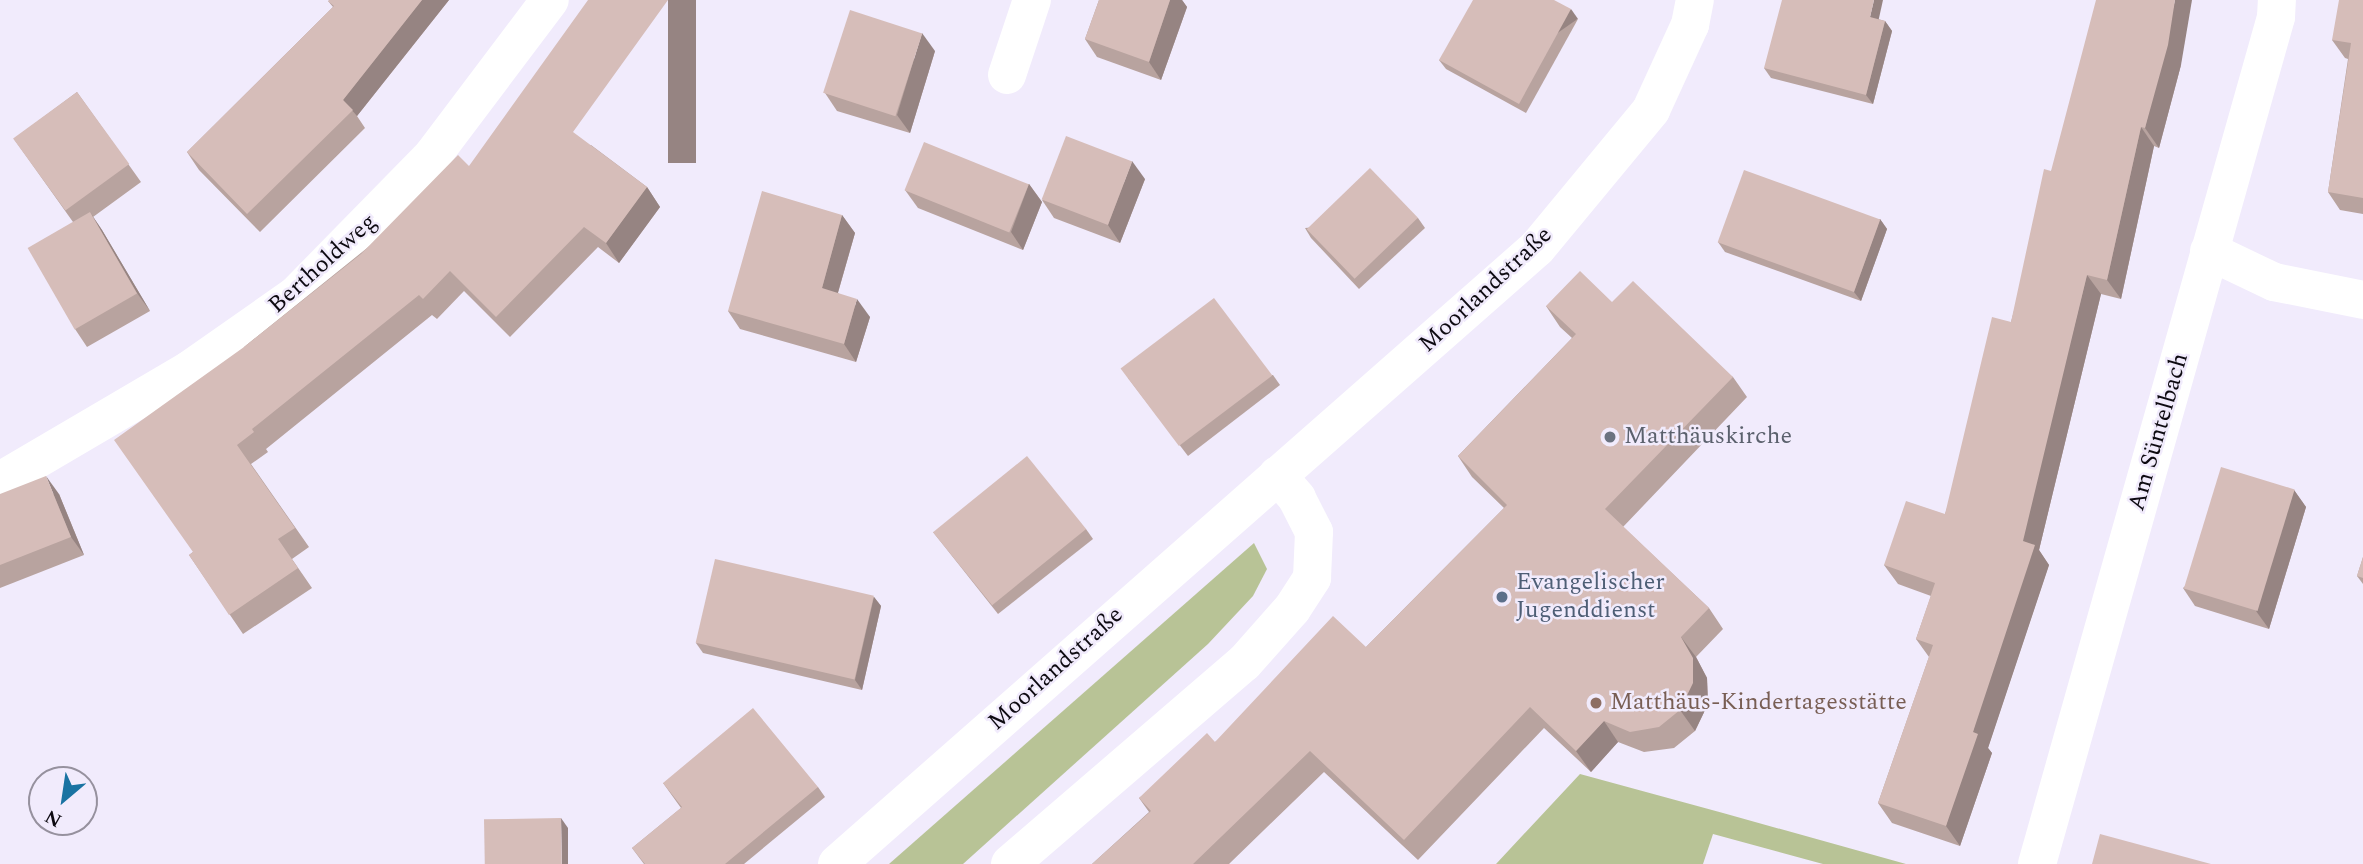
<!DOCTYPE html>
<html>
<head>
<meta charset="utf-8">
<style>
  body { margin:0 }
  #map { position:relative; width:2363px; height:864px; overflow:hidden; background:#f1ebfc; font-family:Spectral,serif }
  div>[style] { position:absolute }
  .green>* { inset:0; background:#b8c396 }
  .minor>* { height:38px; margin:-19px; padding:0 19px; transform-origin:19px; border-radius:19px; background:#fff }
  .wall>* { inset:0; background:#b8a39f }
  .shaded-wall>* { inset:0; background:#968482; transform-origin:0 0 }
  .building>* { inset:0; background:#d6bdb9; transform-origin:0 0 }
  .dots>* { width:19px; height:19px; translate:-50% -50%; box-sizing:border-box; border:4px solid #f1ebfc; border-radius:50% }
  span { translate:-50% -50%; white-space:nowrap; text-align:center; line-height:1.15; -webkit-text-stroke:5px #f1ebfc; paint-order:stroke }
  .street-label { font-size:24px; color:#0d0a11 }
  .worship-label { font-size:24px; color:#5b616d }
  .left { translate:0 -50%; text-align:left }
  .service-label { font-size:24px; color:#4e5e75 }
  .education-label { font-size:24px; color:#785e54 }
  .north { position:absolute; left:28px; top:766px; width:70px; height:70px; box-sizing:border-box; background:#f1ebfc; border:2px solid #96919e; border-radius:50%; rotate:209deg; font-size:19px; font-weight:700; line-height:28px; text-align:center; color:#0d0a11 }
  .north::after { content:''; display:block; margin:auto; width:24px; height:32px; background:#1a73a2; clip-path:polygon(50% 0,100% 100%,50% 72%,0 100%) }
</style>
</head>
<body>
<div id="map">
  <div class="green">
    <div style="clip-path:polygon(1254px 543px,1267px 569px,1253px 596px,1208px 644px,963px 864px,889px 864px)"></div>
    <div style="clip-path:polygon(1580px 774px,1723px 813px,1906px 864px,1823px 864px,1713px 834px,1703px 864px,1496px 864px)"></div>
  </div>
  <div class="minor">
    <div style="left:1007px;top:75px;width:79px;rotate:-71.6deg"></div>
    <div style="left:2209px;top:251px;width:72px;rotate:25.5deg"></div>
    <div style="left:2274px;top:282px;width:91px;rotate:11.4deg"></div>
    <div style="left:0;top:481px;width:219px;rotate:-30.4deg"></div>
    <div style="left:189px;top:370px;width:131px;rotate:-35deg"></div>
    <div style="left:296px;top:295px;width:196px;rotate:-45.6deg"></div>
    <div style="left:433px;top:155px;width:194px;rotate:-53deg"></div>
    <div style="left:837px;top:864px;width:932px;rotate:-41.35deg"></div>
    <div style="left:1537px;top:248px;width:179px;rotate:-50.4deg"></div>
    <div style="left:1651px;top:110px;width:94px;rotate:-65.4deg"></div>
    <div style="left:1690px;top:25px;width:25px;rotate:-79deg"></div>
    <div style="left:1010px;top:864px;width:308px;rotate:-40.7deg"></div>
    <div style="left:1244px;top:663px;width:72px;rotate:-48.4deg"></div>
    <div style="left:1292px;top:609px;width:37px;rotate:-57deg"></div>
    <div style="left:1312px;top:578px;width:46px;rotate:-87.5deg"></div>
    <div style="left:1314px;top:532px;width:38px;rotate:-117deg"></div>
    <div style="left:1297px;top:498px;width:30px;rotate:-131deg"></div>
    <div style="left:2037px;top:864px;width:880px;rotate:-74.24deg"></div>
    <div style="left:2276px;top:17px;width:17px;rotate:-87deg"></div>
  </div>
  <div class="wall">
    <div style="clip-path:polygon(330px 0,449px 0,357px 116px,365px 128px,260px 232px,199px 170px,187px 152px,333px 7px,328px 1px)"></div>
    <div style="clip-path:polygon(1099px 0,1182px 0,1187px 7px,1161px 80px,1097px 57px,1085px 39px)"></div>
    <div style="clip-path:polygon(2363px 0,2363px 214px,2340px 210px,2328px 192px,2348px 59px,2345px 58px,2332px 40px)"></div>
    <div style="clip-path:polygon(1578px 19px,1526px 113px,1446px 69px,1439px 60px)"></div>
    <div style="clip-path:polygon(1878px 19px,1885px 21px,1892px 31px,1873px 104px,1771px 78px,1764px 68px)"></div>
    <div style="clip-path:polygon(935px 51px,910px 133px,837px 111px,825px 93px)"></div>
    <div style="clip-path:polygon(2181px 65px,2159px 148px,2154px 146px,2121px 299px,2101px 294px,2039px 550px,2049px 565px,1988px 748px,1992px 753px,1960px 846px,1892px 823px,1878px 803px,1929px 657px,1916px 639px,1931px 596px,1898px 584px,1884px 565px,1945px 514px,2011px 322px,2051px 171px)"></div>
    <div style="clip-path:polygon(77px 92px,141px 182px,93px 217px,102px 230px,150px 311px,87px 347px,75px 329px,73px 222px,14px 139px)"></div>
    <div style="clip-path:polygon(591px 145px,647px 187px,660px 207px,619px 263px,598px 247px,510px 337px,464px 291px,437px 319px,432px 315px,266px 449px,268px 452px,251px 464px,309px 547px,292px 559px,312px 588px,243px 634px,189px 555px,193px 552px,244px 347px,469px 166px)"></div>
    <div style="clip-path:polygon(1145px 179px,1120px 243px,1054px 218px,1042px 200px)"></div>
    <div style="clip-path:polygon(1029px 184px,1042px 202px,1023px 250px,918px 208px,905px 190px)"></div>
    <div style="clip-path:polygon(842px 215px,855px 233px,838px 293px,870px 317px,856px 362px,740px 329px,728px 311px)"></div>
    <div style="clip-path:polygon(1418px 218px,1425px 228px,1359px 289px,1311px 238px,1305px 228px)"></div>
    <div style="clip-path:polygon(1880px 219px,1887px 229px,1861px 301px,1725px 252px,1718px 242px)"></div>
    <div style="clip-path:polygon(1612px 302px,1733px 377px,1747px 397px,1623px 527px,1709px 608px,1723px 629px,1696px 657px,1707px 678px,1708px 704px,1695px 731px,1674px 748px,1644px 752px,1618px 742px,1591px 772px,1544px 728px,1418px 860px,1324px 772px,1229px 864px,1092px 864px,1149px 812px,1139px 798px,1215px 742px,1366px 647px,1504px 508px,1472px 477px,1458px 456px,1572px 338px,1560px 327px,1546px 306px)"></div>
    <div style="clip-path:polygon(1273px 375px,1280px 385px,1188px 456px,1128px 378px)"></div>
    <div style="clip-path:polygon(2294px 490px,2306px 507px,2269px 629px,2195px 606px,2183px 588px)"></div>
    <div style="clip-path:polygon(0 494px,59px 494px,84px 555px,0 588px)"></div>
    <div style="clip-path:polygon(1086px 529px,1093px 539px,998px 614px,933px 532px)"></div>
    <div style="clip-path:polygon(2363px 557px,2363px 584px,2357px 576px)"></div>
    <div style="clip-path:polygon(874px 597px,881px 606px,862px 690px,703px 653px,696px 643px)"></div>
    <div style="clip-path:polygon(663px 783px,818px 787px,825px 797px,744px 864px,644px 864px,632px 848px,681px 808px)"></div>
  </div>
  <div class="shaded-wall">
    <div style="clip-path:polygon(422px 0,449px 0,357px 116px,343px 100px)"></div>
    <div style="left:668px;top:0;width:28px;height:163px"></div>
    <div style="clip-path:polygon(1170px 0,1182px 0,1187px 7px,1161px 80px,1149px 62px)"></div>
    <div style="clip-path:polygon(1874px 0,1883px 0,1877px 27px,1870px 17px)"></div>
    <div style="clip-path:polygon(2175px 0,2192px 0,2181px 65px,2159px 148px,2145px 128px)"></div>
    <div style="left:1571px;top:9px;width:12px;height:108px;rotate:55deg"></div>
    <div style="clip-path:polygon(1885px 21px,1892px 31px,1873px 104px,1866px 95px)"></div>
    <div style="clip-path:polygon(922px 33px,935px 51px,910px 133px,897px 115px)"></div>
    <div style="clip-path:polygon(2141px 127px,2154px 146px,2121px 299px,2107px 280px)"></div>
    <div style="clip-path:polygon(1132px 161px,1145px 179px,1120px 243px,1108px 225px)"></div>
    <div style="clip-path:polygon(1029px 184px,1042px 202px,1023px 250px,1011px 232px)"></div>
    <div style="clip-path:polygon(647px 187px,660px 207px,619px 263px,606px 243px)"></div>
    <div style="clip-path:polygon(90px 212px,102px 230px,150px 311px,137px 293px)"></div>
    <div style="clip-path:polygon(842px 215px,855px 233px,834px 306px,822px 288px)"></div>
    <div style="clip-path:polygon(1880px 219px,1887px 229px,1861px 301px,1854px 292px)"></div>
    <div style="clip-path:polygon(2087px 275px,2101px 294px,2039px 550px,2049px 565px,1988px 748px,1992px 753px,1960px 846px,1946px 826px,1973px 732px)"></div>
    <div style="clip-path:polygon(857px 299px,870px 317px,856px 362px,844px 344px)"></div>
    <div style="clip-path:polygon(46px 476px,59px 494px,84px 555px,71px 537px)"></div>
    <div style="clip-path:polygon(2294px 490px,2306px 507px,2269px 629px,2256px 611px)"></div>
    <div style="clip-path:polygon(874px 597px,881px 606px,862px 690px,855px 680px)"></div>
    <div style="clip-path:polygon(1681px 637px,1696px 657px,1707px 678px,1708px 704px,1695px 731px,1680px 710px)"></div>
    <div style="clip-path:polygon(1604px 721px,1618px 742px,1591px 772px,1576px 751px)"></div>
    <div style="clip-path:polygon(561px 818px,568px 828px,568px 864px,562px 864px)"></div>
  </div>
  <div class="building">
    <div style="clip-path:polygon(330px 0,422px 0,343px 100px,353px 110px,247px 214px,187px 152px,334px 6px,328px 1px)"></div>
    <div style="clip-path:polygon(588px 0,668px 0,573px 132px,647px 187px,606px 243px,584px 227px,496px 317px,450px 271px,423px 299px,419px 295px,252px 429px,254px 432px,237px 445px,295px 528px,278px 539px,298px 568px,229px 615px,189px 555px,193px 552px,114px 440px,244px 347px,361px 254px,458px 155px,469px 166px)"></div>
    <div style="clip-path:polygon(1099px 0,1170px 0,1149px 62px,1085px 39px)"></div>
    <div style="clip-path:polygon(1473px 0,1554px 0,1571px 9px,1519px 104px,1439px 60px)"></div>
    <div style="clip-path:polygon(1782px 0,1874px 0,1870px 17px,1885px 21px,1866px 95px,1764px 68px)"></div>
    <div style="clip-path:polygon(2096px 0,2175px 0,2168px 45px,2145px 128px,2141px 127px,2107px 280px,2087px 275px,2023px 541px,2035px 545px,1973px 732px,1978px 734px,1946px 826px,1878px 803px,1933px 645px,1916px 639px,1935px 583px,1884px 565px,1906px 501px,1945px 514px,1992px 317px,2011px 322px,2044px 169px,2051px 171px)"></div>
    <div style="clip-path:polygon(2339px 0,2363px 0,2363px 198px,2328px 192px,2351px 43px,2332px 40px)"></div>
    <div style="left:850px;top:10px;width:76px;height:87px;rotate:18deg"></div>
    <div style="left:77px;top:92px;width:89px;height:79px;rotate:54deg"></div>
    <div style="left:1066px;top:136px;width:71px;height:68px;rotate:21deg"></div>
    <div style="left:924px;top:142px;width:113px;height:52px;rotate:22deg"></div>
    <div style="left:1370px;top:168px;width:69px;height:88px;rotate:46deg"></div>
    <div style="left:1744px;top:170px;width:145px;height:77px;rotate:20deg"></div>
    <div style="clip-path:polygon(762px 191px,842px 215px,822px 288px,857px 299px,844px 344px,728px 311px)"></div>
    <div style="left:90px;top:212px;width:94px;height:72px;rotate:60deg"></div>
    <div style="clip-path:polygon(1580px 271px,1612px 302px,1633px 281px,1733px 377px,1605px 509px,1709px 608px,1681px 637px,1693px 658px,1693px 683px,1680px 710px,1659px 727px,1630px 732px,1604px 721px,1576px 751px,1530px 707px,1404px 840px,1310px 751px,1193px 864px,1092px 864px,1151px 811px,1139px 798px,1207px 733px,1215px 742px,1333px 616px,1366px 647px,1507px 505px,1458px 456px,1576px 334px,1546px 306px)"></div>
    <div style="left:1214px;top:298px;width:97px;height:117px;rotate:53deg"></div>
    <div style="left:1027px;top:456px;width:94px;height:121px;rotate:51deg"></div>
    <div style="left:2221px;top:467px;width:77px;height:127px;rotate:17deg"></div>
    <div style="clip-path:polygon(46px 476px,71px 537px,0 565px,0 494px)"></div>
    <div style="clip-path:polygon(2363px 557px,2363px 578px,2357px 576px)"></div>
    <div style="left:715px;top:559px;width:163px;height:86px;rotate:13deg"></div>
    <div style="clip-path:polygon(753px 708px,818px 787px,725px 864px,645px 864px,632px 848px,682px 807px,663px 783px)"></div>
    <div style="left:561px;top:818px;width:46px;height:77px;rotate:89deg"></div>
    <div style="clip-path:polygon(2100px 834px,2211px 864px,2092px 864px)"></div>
  </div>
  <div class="dots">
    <div style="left:1610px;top:437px;background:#6b7280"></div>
    <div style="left:1502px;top:597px;background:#5c6f8a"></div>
    <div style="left:1596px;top:703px;background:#8d6e63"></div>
  </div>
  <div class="street-label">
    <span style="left:323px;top:264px;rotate:-42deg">Bertholdweg</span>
    <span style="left:1486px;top:290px;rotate:-43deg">Moorlandstraße</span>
    <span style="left:2159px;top:432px;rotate:-74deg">Am Süntelbach</span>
    <span style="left:1056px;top:669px;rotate:-42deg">Moorlandstraße</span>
  </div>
  <div class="worship-label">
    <span class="left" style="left:1624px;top:437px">Matthäuskirche</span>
  </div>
  <div class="service-label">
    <span class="left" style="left:1516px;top:597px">Evangelischer<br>Jugenddienst</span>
  </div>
  <div class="education-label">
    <span class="left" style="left:1610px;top:703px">Matthäus-Kindertagesstätte</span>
  </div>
  <div class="north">N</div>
</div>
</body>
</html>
